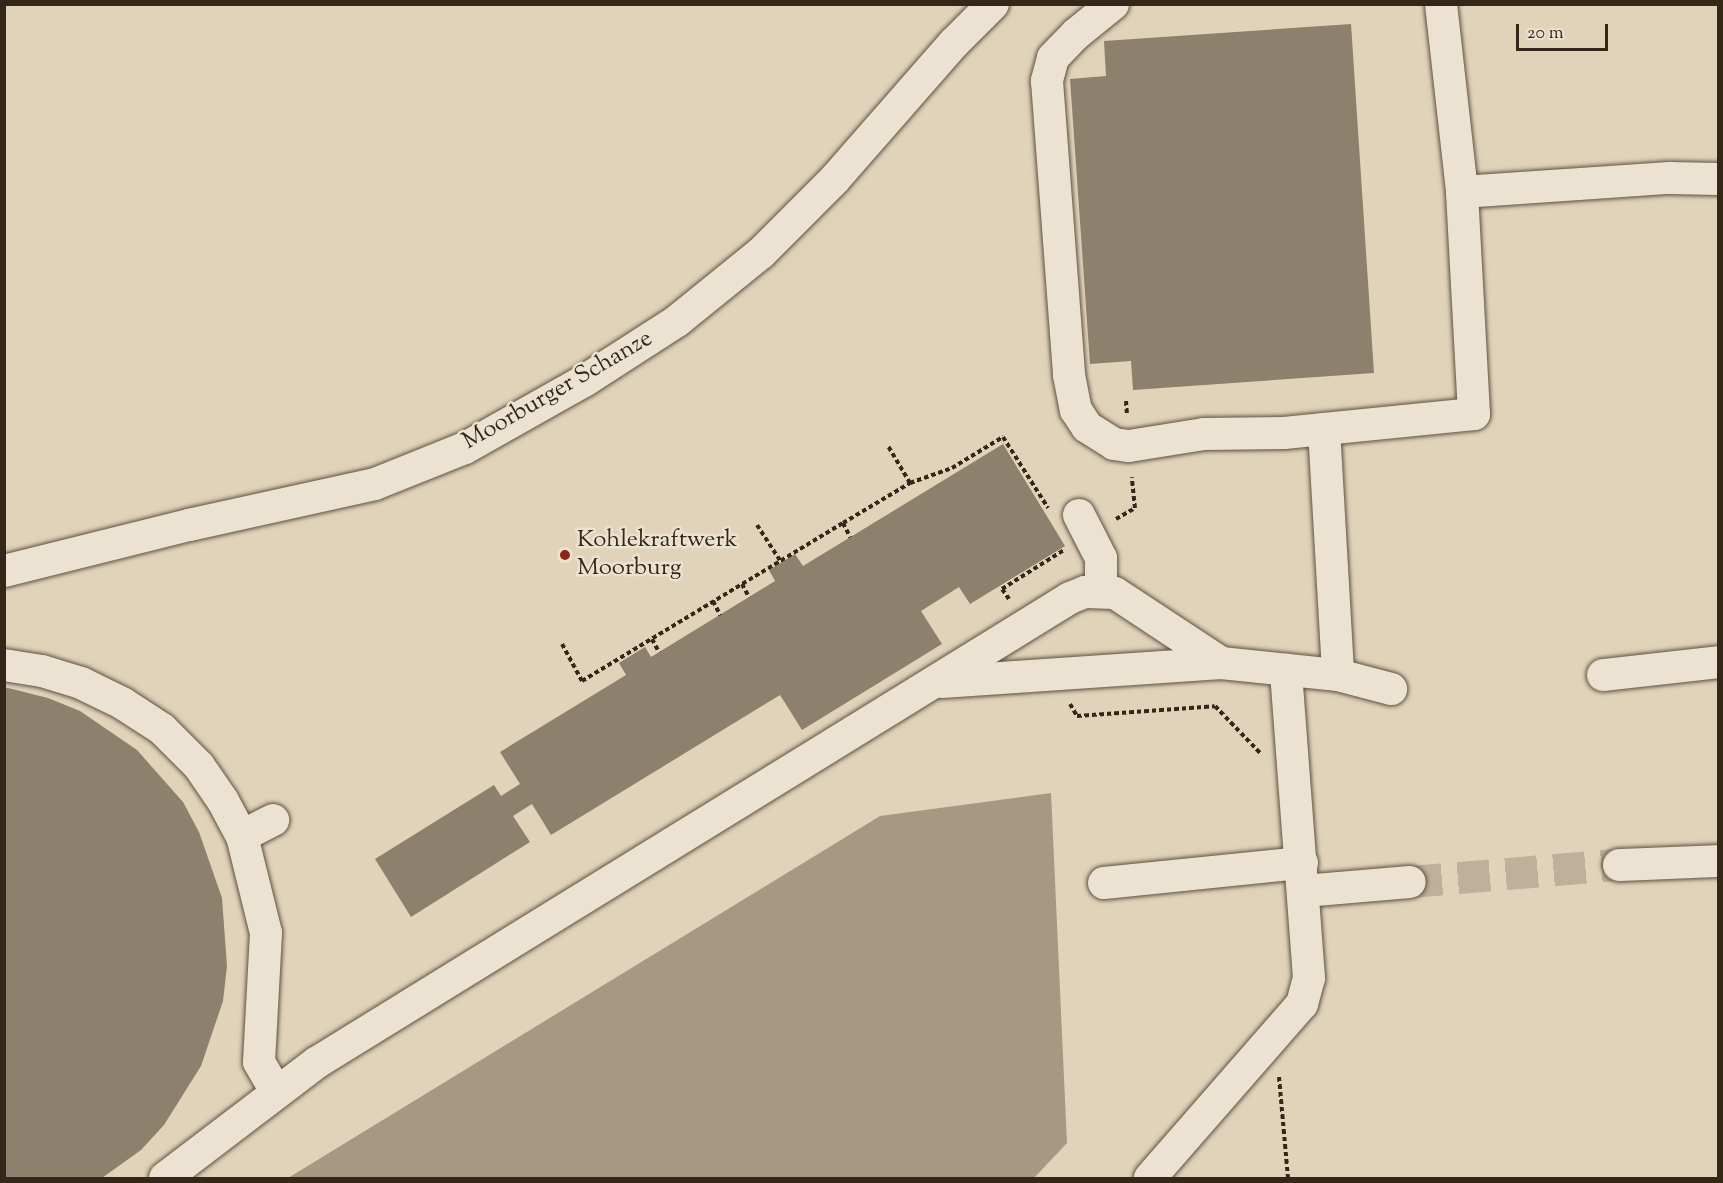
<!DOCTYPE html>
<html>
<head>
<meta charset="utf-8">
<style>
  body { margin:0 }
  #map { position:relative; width:1723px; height:1183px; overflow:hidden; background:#e0d3ba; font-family:"Sorts Mill Goudy",serif }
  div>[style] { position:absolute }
  .water>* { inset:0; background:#a69883 }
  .building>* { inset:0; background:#8d806c }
  .minor-tunnel>* { height:32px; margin-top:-16px; transform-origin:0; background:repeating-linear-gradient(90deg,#beb09a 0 32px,transparent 0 48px) }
  .path>* { height:4px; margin-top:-2px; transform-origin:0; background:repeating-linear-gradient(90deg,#342618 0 4.5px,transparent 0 7.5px) }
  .roads { filter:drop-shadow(0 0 2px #5f5140) drop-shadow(0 0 2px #5f5140) }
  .minor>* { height:32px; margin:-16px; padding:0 16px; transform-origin:16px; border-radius:16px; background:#ebe2d2 }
  .dots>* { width:16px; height:16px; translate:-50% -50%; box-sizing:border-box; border:3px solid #ebe2d2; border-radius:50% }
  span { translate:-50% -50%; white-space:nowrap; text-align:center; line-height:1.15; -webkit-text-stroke:5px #ebe2d2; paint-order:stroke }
  .street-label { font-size:24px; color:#342618 }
  .poi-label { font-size:24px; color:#342618 }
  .left { translate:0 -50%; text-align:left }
  .frame { position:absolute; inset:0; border:6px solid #342618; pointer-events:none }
  .scale { position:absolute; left:1516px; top:24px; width:92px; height:27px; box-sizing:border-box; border:3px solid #342618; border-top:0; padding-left:8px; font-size:18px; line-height:21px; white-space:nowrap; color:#342618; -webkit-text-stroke:4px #ebe2d2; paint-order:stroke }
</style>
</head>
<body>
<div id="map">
  <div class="water">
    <div style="clip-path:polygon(1051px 793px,1067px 1143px,1034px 1178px,288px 1178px,880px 816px)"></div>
  </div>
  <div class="building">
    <div style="clip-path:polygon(1351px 24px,1374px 373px,1133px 390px,1131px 361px,1090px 364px,1070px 79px,1106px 76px,1104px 41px)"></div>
    <div style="clip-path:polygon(1003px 444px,1065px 546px,970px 604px,959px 587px,921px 611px,942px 644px,802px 730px,780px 695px,551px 835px,532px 804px,513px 816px,530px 842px,411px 917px,375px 859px,494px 785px,501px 796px,520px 784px,500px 752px,626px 675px,619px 663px,645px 647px,651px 657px,775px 581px,769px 570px,795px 554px,803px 566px)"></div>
    <div style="clip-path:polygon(4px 687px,48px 698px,80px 711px,137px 750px,183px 802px,199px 832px,222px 898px,227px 966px,223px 1001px,201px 1066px,164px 1125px,141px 1150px,102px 1178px,4px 1178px)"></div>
  </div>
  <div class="minor-tunnel">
    <div style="left:1410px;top:882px;width:210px;rotate:-4.7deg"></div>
  </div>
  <div class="path">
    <div style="left:1126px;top:401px;width:14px;rotate:86deg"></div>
    <div style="left:910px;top:483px;width:45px;rotate:-19.7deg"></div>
    <div style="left:952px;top:468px;width:60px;rotate:-31.3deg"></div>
    <div style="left:1003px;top:437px;width:84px;rotate:57.6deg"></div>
    <div style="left:1116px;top:519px;width:22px;rotate:-30deg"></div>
    <div style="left:1135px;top:508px;width:31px;rotate:-96deg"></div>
    <div style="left:843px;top:523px;width:78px;rotate:-30.8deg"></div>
    <div style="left:910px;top:483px;width:43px;rotate:-120.7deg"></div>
    <div style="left:757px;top:525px;width:44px;rotate:57deg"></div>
    <div style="left:742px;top:584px;width:15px;rotate:62deg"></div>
    <div style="left:1009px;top:599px;width:12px;rotate:-125deg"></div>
    <div style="left:1002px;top:589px;width:73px;rotate:-32.2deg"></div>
    <div style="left:713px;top:601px;width:16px;rotate:63deg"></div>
    <div style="left:652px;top:639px;width:15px;rotate:62deg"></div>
    <div style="left:562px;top:644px;width:42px;rotate:61.6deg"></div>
    <div style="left:582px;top:681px;width:305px;rotate:-31.2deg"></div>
    <div style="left:843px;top:523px;width:16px;rotate:63deg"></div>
    <div style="left:1070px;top:704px;width:14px;rotate:60deg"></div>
    <div style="left:1077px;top:716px;width:138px;rotate:-4.1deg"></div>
    <div style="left:1215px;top:706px;width:65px;rotate:46.2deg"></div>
    <div style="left:1279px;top:1077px;width:101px;rotate:84.9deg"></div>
  </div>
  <div class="roads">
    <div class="minor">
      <div style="left:1113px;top:4px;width:48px;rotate:141deg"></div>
      <div style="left:1076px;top:34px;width:33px;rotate:134deg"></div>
      <div style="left:1053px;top:58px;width:24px;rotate:105deg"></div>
      <div style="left:1047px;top:81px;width:295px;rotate:85.7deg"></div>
      <div style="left:1069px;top:375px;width:36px;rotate:79deg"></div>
      <div style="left:1076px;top:410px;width:20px;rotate:57deg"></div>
      <div style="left:1087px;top:427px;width:32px;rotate:32deg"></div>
      <div style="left:1114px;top:444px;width:15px;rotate:8deg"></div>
      <div style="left:1129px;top:446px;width:76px;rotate:-9.1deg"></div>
      <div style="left:1204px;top:434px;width:80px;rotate:-0.7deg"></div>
      <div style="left:1284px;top:433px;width:191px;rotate:-5.7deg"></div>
      <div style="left:1474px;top:414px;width:222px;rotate:-93.1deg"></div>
      <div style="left:1441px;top:4px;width:189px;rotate:83.6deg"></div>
      <div style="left:1462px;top:192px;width:208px;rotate:-3.9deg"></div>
      <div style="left:1670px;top:178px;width:48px;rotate:1.2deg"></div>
      <div style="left:1324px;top:429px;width:246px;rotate:86.7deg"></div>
      <div style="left:1079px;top:515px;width:48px;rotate:62.9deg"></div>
      <div style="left:1101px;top:558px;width:33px;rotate:90deg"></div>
      <div style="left:4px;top:571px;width:191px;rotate:-14deg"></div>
      <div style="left:189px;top:525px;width:190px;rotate:-12.4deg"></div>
      <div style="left:375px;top:484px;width:97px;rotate:-21.8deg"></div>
      <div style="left:465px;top:448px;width:137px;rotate:-29.4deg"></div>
      <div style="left:584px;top:381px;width:111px;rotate:-32.8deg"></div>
      <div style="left:677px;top:321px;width:108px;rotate:-39deg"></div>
      <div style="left:761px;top:253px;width:103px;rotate:-45deg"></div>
      <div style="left:834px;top:180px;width:182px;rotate:-48.8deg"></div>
      <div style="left:954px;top:43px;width:55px;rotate:-45deg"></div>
      <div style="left:4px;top:665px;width:38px;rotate:9deg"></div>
      <div style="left:42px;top:671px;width:41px;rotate:17.1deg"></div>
      <div style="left:81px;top:683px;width:46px;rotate:26deg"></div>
      <div style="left:122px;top:703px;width:48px;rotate:33deg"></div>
      <div style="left:162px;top:729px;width:52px;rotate:45deg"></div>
      <div style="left:199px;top:766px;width:42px;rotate:55.6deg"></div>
      <div style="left:223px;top:801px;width:40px;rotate:62deg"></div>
      <div style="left:242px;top:836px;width:100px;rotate:76.1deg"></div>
      <div style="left:266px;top:933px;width:129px;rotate:93.1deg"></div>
      <div style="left:259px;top:1062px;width:34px;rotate:60deg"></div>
      <div style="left:1603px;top:675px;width:116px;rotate:-6.4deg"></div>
      <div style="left:942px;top:682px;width:280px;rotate:-3.9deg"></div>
      <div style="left:1221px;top:663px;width:118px;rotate:5.9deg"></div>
      <div style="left:1338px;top:675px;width:55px;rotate:14.8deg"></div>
      <div style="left:242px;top:836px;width:35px;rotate:-27deg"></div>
      <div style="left:1619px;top:865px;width:99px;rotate:-2.3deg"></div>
      <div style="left:1104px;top:883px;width:199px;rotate:-5.8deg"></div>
      <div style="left:1304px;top:891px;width:106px;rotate:-4.9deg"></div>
      <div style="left:165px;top:1178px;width:190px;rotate:-37.3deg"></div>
      <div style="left:316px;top:1063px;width:886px;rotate:-31.66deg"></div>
      <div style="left:1070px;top:598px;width:16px;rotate:-22deg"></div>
      <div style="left:1085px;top:592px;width:30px;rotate:2deg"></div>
      <div style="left:1115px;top:593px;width:127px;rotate:33.4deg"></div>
      <div style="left:1150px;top:1178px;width:231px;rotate:-48.9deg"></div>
      <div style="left:1302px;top:1004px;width:27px;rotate:-75deg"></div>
      <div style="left:1309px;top:978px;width:309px;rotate:-94.3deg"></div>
    </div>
  </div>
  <div class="dots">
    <div style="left:565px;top:555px;background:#8f2418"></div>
  </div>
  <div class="street-label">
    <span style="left:558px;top:391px;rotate:-30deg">Moorburger Schanze</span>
  </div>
  <div class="poi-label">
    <span class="left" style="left:577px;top:555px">Kohlekraftwerk<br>Moorburg</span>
  </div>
  <div class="frame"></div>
  <div class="scale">20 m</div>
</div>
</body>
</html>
